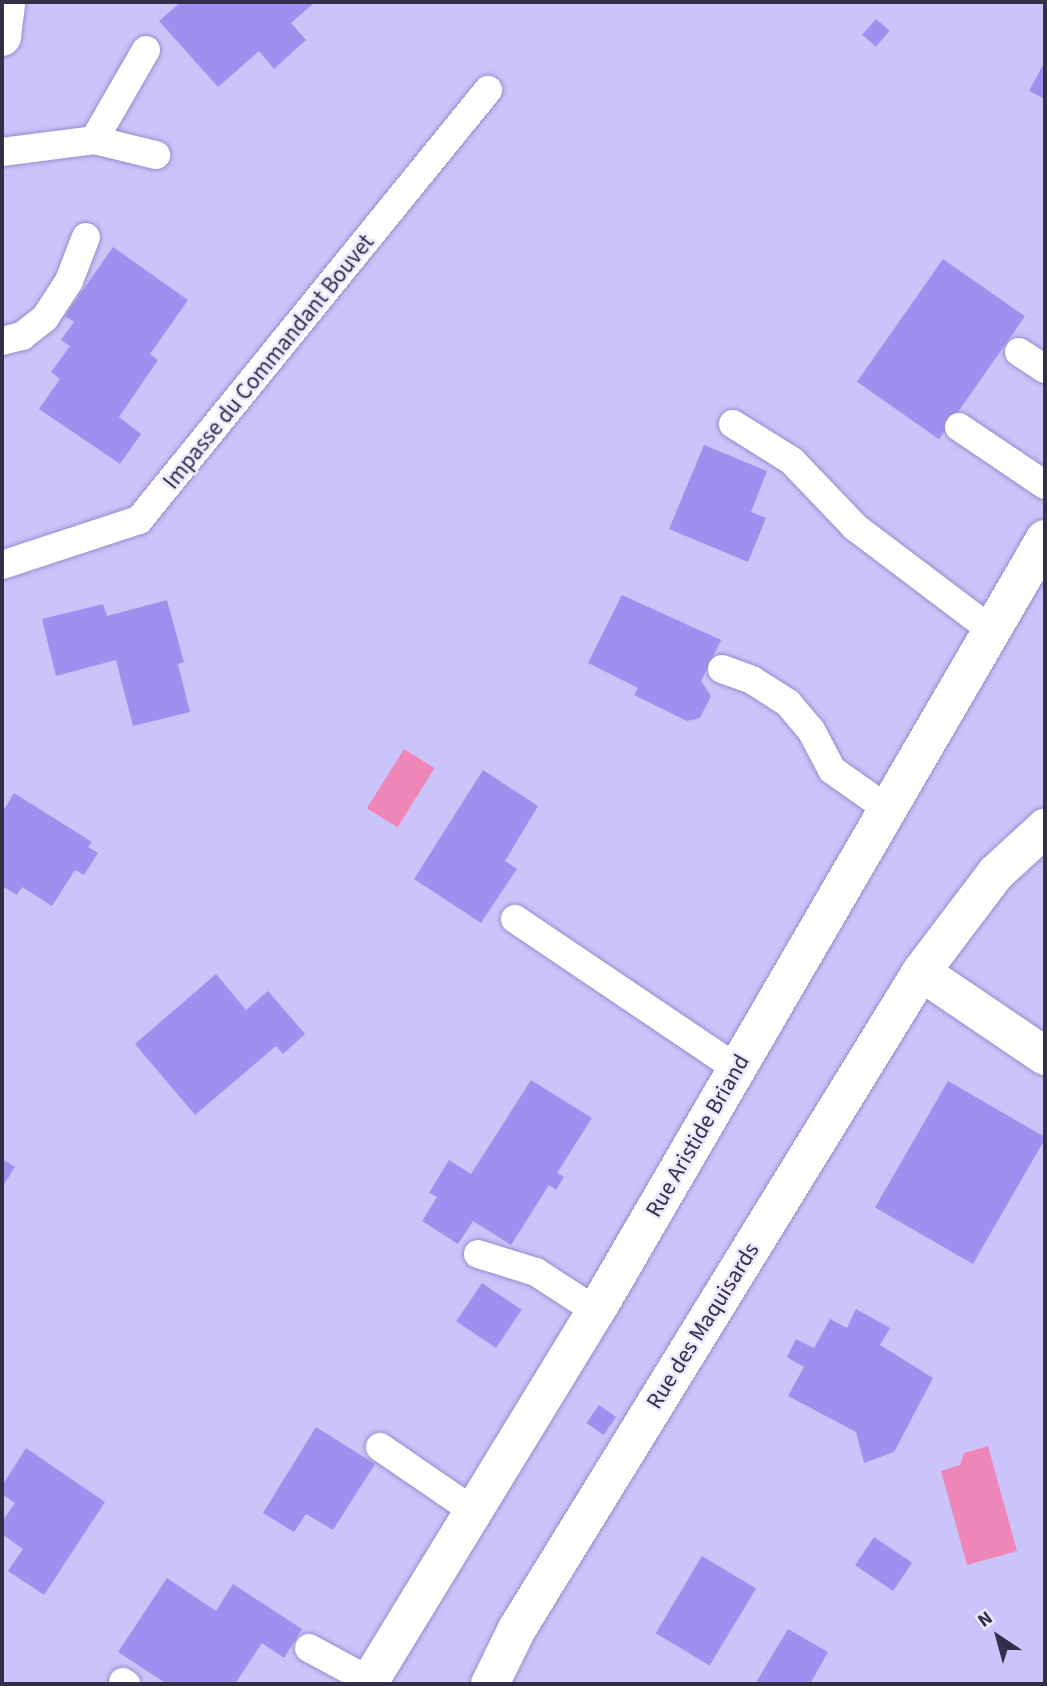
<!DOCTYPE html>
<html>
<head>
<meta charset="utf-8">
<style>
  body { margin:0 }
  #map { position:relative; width:1047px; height:1686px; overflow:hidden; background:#cbc4fa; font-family:"Source Sans 3",sans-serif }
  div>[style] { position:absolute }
  .water>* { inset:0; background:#ee87b8; transform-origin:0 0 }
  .building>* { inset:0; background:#a18fef; transform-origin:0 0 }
  .roads { filter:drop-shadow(0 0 2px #978dcd) drop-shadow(0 0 2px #978dcd) }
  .service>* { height:28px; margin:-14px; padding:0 14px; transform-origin:14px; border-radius:14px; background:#fff }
  .minor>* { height:38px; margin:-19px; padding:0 19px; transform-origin:19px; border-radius:19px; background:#fff }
  .tertiary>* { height:38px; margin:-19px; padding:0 19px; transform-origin:19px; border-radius:19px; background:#fff }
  span { translate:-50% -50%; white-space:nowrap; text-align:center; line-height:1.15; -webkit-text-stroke:5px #ece9fe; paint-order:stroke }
  .street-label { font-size:23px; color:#332f49 }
  .frame { position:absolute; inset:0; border:4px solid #332f49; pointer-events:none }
  .north { position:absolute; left:963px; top:1602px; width:70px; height:70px; -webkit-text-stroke:5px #ece9fe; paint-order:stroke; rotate:324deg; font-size:19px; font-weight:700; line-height:28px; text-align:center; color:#332f49 }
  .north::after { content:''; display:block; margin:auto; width:24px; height:32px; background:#332f49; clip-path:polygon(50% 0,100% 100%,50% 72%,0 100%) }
</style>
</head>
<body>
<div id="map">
  <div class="water">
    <div style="left:404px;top:749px;width:36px;height:70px;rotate:32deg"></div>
    <div style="clip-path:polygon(988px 1446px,1017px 1551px,967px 1565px,941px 1471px,960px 1465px,964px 1453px)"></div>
  </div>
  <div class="building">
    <div style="clip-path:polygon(181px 2px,315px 2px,291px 23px,306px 40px,274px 69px,259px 51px,218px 87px,159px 21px)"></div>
    <div style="left:876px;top:19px;width:18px;height:21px;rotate:41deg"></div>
    <div style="clip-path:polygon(1045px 61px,1045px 99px,1029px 91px)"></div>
    <div style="clip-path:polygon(113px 247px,188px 300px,150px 354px,158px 360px,119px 417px,141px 434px,120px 464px,39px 409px,60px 379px,51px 372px,70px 346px,61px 340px,74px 322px,65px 316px)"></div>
    <div style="left:943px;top:259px;width:100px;height:150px;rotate:35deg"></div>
    <div style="clip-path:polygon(704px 445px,767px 471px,751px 512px,766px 518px,748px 562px,669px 529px)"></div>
    <div style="clip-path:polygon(622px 595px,721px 640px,701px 681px,711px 696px,700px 718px,687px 721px,634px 695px,638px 688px,588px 663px)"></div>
    <div style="clip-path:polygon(167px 600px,184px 662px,178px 664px,190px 712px,133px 726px,116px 660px,56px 676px,42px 619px,103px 604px,107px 616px)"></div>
    <div style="clip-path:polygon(483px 770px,538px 806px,505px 861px,517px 869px,481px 923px,414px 879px)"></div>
    <div style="clip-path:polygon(14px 793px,92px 842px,88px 847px,98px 853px,84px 875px,75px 870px,52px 906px,22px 887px,17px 895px,2px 886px,2px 813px)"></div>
    <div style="clip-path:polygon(216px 974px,246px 1010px,268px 991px,305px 1034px,283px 1054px,276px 1046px,195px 1115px,135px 1044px)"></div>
    <div style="clip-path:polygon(531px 1080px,592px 1118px,557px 1173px,564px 1177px,556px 1190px,549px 1185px,511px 1245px,473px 1221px,458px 1244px,422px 1221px,437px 1197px,429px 1193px,449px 1160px,471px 1174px)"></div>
    <div style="left:948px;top:1081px;width:113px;height:146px;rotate:30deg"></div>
    <div style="clip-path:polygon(2px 1159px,15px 1167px,2px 1187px)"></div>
    <div style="left:482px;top:1283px;width:48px;height:46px;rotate:34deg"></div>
    <div style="clip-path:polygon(856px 1309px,890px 1328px,880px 1345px,933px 1378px,894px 1452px,864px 1463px,856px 1432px,788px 1396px,804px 1367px,787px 1357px,796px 1339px,814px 1348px,830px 1319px,847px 1328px)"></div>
    <div style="left:599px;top:1405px;width:21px;height:22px;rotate:35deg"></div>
    <div style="clip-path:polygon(316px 1427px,375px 1464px,333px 1530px,306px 1514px,294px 1532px,263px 1513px)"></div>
    <div style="clip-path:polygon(26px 1448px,105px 1502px,44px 1595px,8px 1571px,23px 1549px,2px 1534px,2px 1522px,15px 1503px,2px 1494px,2px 1486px)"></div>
    <div style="left:874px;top:1537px;width:46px;height:34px;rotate:34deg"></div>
    <div style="left:702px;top:1556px;width:63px;height:90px;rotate:31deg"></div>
    <div style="clip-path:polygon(167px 1578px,216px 1611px,233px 1584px,302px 1629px,284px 1658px,262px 1643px,235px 1684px,167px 1684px,118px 1652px)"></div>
    <div style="clip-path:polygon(788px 1629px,828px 1652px,810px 1684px,755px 1684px)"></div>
  </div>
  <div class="roads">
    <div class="service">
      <div style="left:94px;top:140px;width:64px;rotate:13.6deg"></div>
      <div style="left:2px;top:152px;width:93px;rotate:-7.4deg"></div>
      <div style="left:94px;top:140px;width:104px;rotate:-60deg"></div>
      <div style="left:2px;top:341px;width:21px;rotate:-14deg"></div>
      <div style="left:22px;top:336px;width:29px;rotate:-38deg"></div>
      <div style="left:45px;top:318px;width:44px;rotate:-57deg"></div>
      <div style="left:69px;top:281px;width:47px;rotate:-68.9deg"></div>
      <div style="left:1019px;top:352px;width:31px;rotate:33deg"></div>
      <div style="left:733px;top:424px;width:70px;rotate:32.1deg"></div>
      <div style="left:792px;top:461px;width:91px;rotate:46.3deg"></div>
      <div style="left:855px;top:527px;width:174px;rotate:37.1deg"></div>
      <div style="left:959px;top:427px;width:104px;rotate:34deg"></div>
      <div style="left:2px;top:565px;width:144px;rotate:-18.2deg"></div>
      <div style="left:139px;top:520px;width:554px;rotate:-50.94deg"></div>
      <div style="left:722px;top:669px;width:32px;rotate:20deg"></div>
      <div style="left:752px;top:680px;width:43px;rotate:32.6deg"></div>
      <div style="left:788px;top:703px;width:35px;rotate:50deg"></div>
      <div style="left:811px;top:730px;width:45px;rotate:62.3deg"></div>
      <div style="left:832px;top:770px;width:70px;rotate:35.1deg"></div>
      <div style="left:515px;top:919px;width:268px;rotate:34deg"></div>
      <div style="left:478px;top:1254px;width:61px;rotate:17.2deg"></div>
      <div style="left:536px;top:1272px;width:72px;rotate:33deg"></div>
      <div style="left:380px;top:1447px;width:112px;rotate:34.4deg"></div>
      <div style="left:309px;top:1648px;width:69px;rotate:28.4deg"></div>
      <div style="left:123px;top:1682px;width:4px;rotate:34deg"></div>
    </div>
    <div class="minor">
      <div style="left:2px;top:37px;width:35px;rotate:-83deg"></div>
      <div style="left:921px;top:972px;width:150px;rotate:34.1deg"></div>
      <div style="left:490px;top:1684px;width:61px;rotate:-63.9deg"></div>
      <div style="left:517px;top:1629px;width:771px;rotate:-58.41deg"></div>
      <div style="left:921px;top:972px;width:124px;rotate:-52.9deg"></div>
      <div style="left:996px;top:873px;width:67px;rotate:-42.6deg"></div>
    </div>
    <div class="tertiary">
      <div style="left:368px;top:1684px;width:437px;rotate:-58.6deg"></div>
      <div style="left:596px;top:1311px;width:893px;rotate:-59.82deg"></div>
    </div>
  </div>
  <div class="street-label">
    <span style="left:269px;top:362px;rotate:-51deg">Impasse du Commandant Bouvet</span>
    <span style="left:698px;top:1136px;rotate:-60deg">Rue Aristide Briand</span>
    <span style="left:703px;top:1326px;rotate:-58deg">Rue des Maquisards</span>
  </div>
  <div class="frame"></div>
  <div class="north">N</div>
</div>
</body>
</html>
